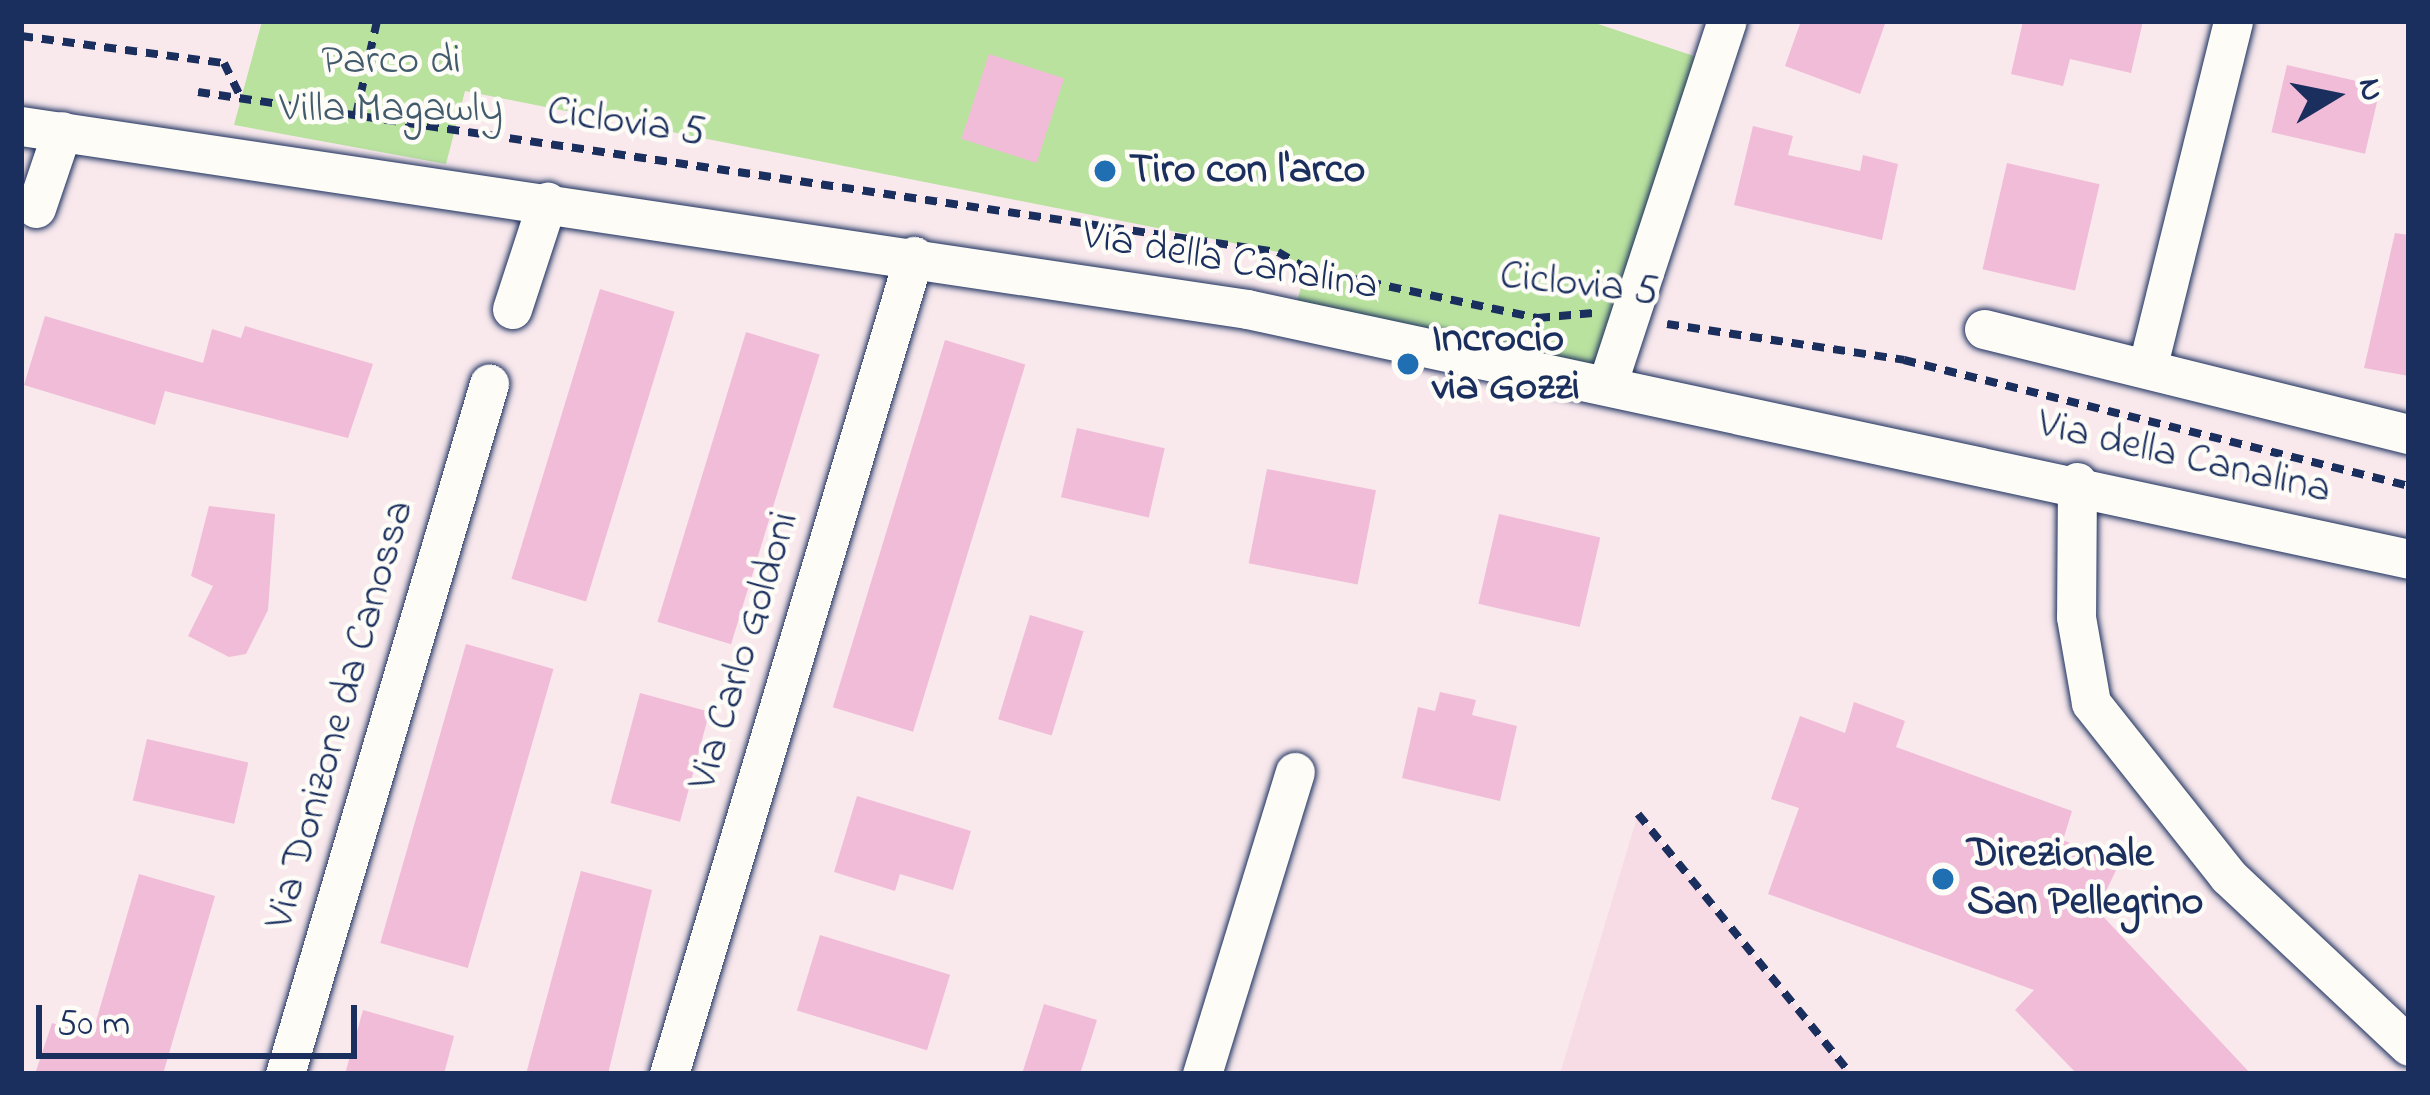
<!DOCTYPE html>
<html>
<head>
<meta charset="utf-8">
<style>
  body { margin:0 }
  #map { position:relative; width:2430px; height:1095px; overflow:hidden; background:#f9e9ed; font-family:"Indie Flower",sans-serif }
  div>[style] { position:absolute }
  .built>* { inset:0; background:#f7dce6 }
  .green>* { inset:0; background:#b9e29f }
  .building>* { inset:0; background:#f1bcd7; transform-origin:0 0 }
  .path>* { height:8px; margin-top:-4px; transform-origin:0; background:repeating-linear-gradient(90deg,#1b2f5e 0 12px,transparent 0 21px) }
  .roads { filter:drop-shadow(0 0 3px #1b2f5e) drop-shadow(0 0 3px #1b2f5e) }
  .minor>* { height:39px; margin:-19.5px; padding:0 19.5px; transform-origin:19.5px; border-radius:19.5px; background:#fdfcf7 }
  .dots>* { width:33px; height:33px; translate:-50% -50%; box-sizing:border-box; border:6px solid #fdfcf7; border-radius:50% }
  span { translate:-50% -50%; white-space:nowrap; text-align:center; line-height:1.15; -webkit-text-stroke:9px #fdfcf7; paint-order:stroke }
  .park-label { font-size:42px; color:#425c6e }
  .street-label { font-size:42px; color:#1b2f5e }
  .poi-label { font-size:42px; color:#1b2f5e; font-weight:700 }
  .left { translate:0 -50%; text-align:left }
  .frame { position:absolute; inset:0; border:24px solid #1b2f5e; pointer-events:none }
  .north { position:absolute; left:2274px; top:36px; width:120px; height:120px; -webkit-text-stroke:9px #fdfcf7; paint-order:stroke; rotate:80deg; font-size:33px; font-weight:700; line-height:48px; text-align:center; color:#1b2f5e }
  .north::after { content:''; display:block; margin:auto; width:42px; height:54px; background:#1b2f5e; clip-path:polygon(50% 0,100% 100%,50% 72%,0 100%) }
  .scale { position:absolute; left:36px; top:1005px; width:321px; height:54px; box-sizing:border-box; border:6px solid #1b2f5e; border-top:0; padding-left:15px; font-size:36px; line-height:42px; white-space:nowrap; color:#1b2f5e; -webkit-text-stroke:9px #fdfcf7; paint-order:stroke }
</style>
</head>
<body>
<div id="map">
  <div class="built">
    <div style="clip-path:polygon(1638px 814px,1696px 886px,1851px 1074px,1560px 1074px)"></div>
  </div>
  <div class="green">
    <div style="clip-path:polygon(262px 21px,1589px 21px,1712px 62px,1607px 385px,1291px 319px,1307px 269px,1278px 252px,465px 91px,446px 164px,234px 125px)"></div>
  </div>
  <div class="building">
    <div style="clip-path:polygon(1801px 21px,1886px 21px,1860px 94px,1785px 66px)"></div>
    <div style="clip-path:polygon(2023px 21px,2143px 21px,2131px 73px,2070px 59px,2063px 86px,2011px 74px)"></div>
    <div style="left:989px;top:54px;width:79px;height:89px;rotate:18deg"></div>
    <div style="left:2287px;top:65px;width:96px;height:69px;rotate:13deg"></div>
    <div style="clip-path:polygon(1753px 126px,1793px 136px,1788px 155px,1860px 171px,1863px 155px,1898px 164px,1882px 240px,1734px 205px)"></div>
    <div style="left:2007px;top:163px;width:95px;height:109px;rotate:13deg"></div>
    <div style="clip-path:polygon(2395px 233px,2409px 235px,2409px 376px,2364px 368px)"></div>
    <div style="left:600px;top:289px;width:78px;height:303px;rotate:17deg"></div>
    <div style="clip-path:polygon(45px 316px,203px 363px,212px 329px,241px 338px,245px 326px,373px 364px,348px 438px,165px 391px,155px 425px,24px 385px)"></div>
    <div style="left:746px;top:332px;width:77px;height:303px;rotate:17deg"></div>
    <div style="left:945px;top:340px;width:84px;height:384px;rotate:17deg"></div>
    <div style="left:1077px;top:428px;width:90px;height:71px;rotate:13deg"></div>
    <div style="left:1267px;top:469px;width:111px;height:96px;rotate:11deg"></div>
    <div style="clip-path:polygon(209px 506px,275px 514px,268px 610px,246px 654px,229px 657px,188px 636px,213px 586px,191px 576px)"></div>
    <div style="left:1499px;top:514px;width:104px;height:92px;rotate:13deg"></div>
    <div style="left:1030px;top:615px;width:56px;height:109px;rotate:17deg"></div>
    <div style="left:466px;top:644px;width:91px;height:311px;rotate:16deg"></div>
    <div style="clip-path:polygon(1440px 692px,1476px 700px,1472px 715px,1517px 726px,1500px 801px,1402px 778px,1418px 707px,1435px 711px)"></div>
    <div style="left:640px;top:693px;width:72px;height:114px;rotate:15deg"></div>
    <div style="clip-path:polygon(1854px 702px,1905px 721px,1896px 747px,2072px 811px,2063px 840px,2119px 864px,2097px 910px,2251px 1074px,2077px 1074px,2015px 1010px,2034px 990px,1768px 894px,1799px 808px,1771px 799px,1800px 716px,1845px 733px)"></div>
    <div style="left:147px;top:739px;width:104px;height:63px;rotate:13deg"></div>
    <div style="clip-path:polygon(857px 796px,971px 831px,953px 890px,900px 874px,895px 891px,834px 872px)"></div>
    <div style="clip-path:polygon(581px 871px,652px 890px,608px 1074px,526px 1074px)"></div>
    <div style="clip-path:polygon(139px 874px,215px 896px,163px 1074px,35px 1074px,52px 1023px,92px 1035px)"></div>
    <div style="left:820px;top:935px;width:136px;height:79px;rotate:17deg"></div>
    <div style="clip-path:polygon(1044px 1004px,1097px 1020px,1080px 1074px,1022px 1074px)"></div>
    <div style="clip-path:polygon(363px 1010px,454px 1036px,444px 1074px,345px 1074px)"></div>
  </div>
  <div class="path">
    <div style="left:21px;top:36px;width:205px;rotate:7.6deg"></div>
    <div style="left:224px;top:63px;width:39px;rotate:64deg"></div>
    <div style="left:198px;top:92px;width:1092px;rotate:8.43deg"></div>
    <div style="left:1278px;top:252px;width:34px;rotate:30deg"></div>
    <div style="left:1307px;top:269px;width:236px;rotate:12deg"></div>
    <div style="left:1538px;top:318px;width:55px;rotate:-5.2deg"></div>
    <div style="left:356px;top:115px;width:96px;rotate:-77.4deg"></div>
    <div style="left:1667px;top:324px;width:240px;rotate:8.6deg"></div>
    <div style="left:1904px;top:360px;width:520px;rotate:14.01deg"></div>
    <div style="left:1638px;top:814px;width:336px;rotate:50.7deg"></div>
  </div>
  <div class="roads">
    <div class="minor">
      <div style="left:21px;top:126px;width:1240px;rotate:8.49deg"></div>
      <div style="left:1247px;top:309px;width:1189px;rotate:12.14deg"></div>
      <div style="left:36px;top:208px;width:81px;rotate:-71.3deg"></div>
      <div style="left:512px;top:309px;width:113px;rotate:-71.9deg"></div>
      <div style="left:1984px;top:329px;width:438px;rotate:13.9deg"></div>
      <div style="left:2148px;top:365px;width:354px;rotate:-76.1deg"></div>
      <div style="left:1607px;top:385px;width:383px;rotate:-71.8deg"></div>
      <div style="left:2077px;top:482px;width:135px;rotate:90.4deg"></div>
      <div style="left:2076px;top:617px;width:87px;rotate:80.1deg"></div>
      <div style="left:2091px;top:703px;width:221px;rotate:51.6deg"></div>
      <div style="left:2228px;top:876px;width:248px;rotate:43.2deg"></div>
      <div style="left:285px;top:1074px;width:720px;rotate:-73.53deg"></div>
      <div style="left:669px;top:1074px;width:854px;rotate:-73.33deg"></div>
      <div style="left:1202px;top:1074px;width:316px;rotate:-72.9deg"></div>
    </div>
  </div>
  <div class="dots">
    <div style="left:1105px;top:171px;background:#1f6fb2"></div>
    <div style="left:1408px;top:364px;background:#1f6fb2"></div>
    <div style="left:1943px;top:879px;background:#1f6fb2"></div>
  </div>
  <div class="park-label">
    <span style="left:391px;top:86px">Parco di<br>Villa Magawly</span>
  </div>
  <div class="street-label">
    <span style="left:626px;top:123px;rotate:8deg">Ciclovia 5</span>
    <span style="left:1230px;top:262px;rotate:10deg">Via della Canalina</span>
    <span style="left:1579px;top:285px;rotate:6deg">Ciclovia 5</span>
    <span style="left:2184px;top:458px;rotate:13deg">Via della Canalina</span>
    <span style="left:745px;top:651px;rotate:-73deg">Via Carlo Goldoni</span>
    <span style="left:341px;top:715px;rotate:-74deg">Via Donizone da Canossa</span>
  </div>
  <div class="poi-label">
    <span class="left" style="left:1129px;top:171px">Tiro con l'arco</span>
    <span class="left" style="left:1432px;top:364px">Incrocio<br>via Gozzi</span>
    <span class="left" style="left:1967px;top:879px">Direzionale<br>San Pellegrino</span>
  </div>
  <div class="frame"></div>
  <div class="north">N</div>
  <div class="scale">50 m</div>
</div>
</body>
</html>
